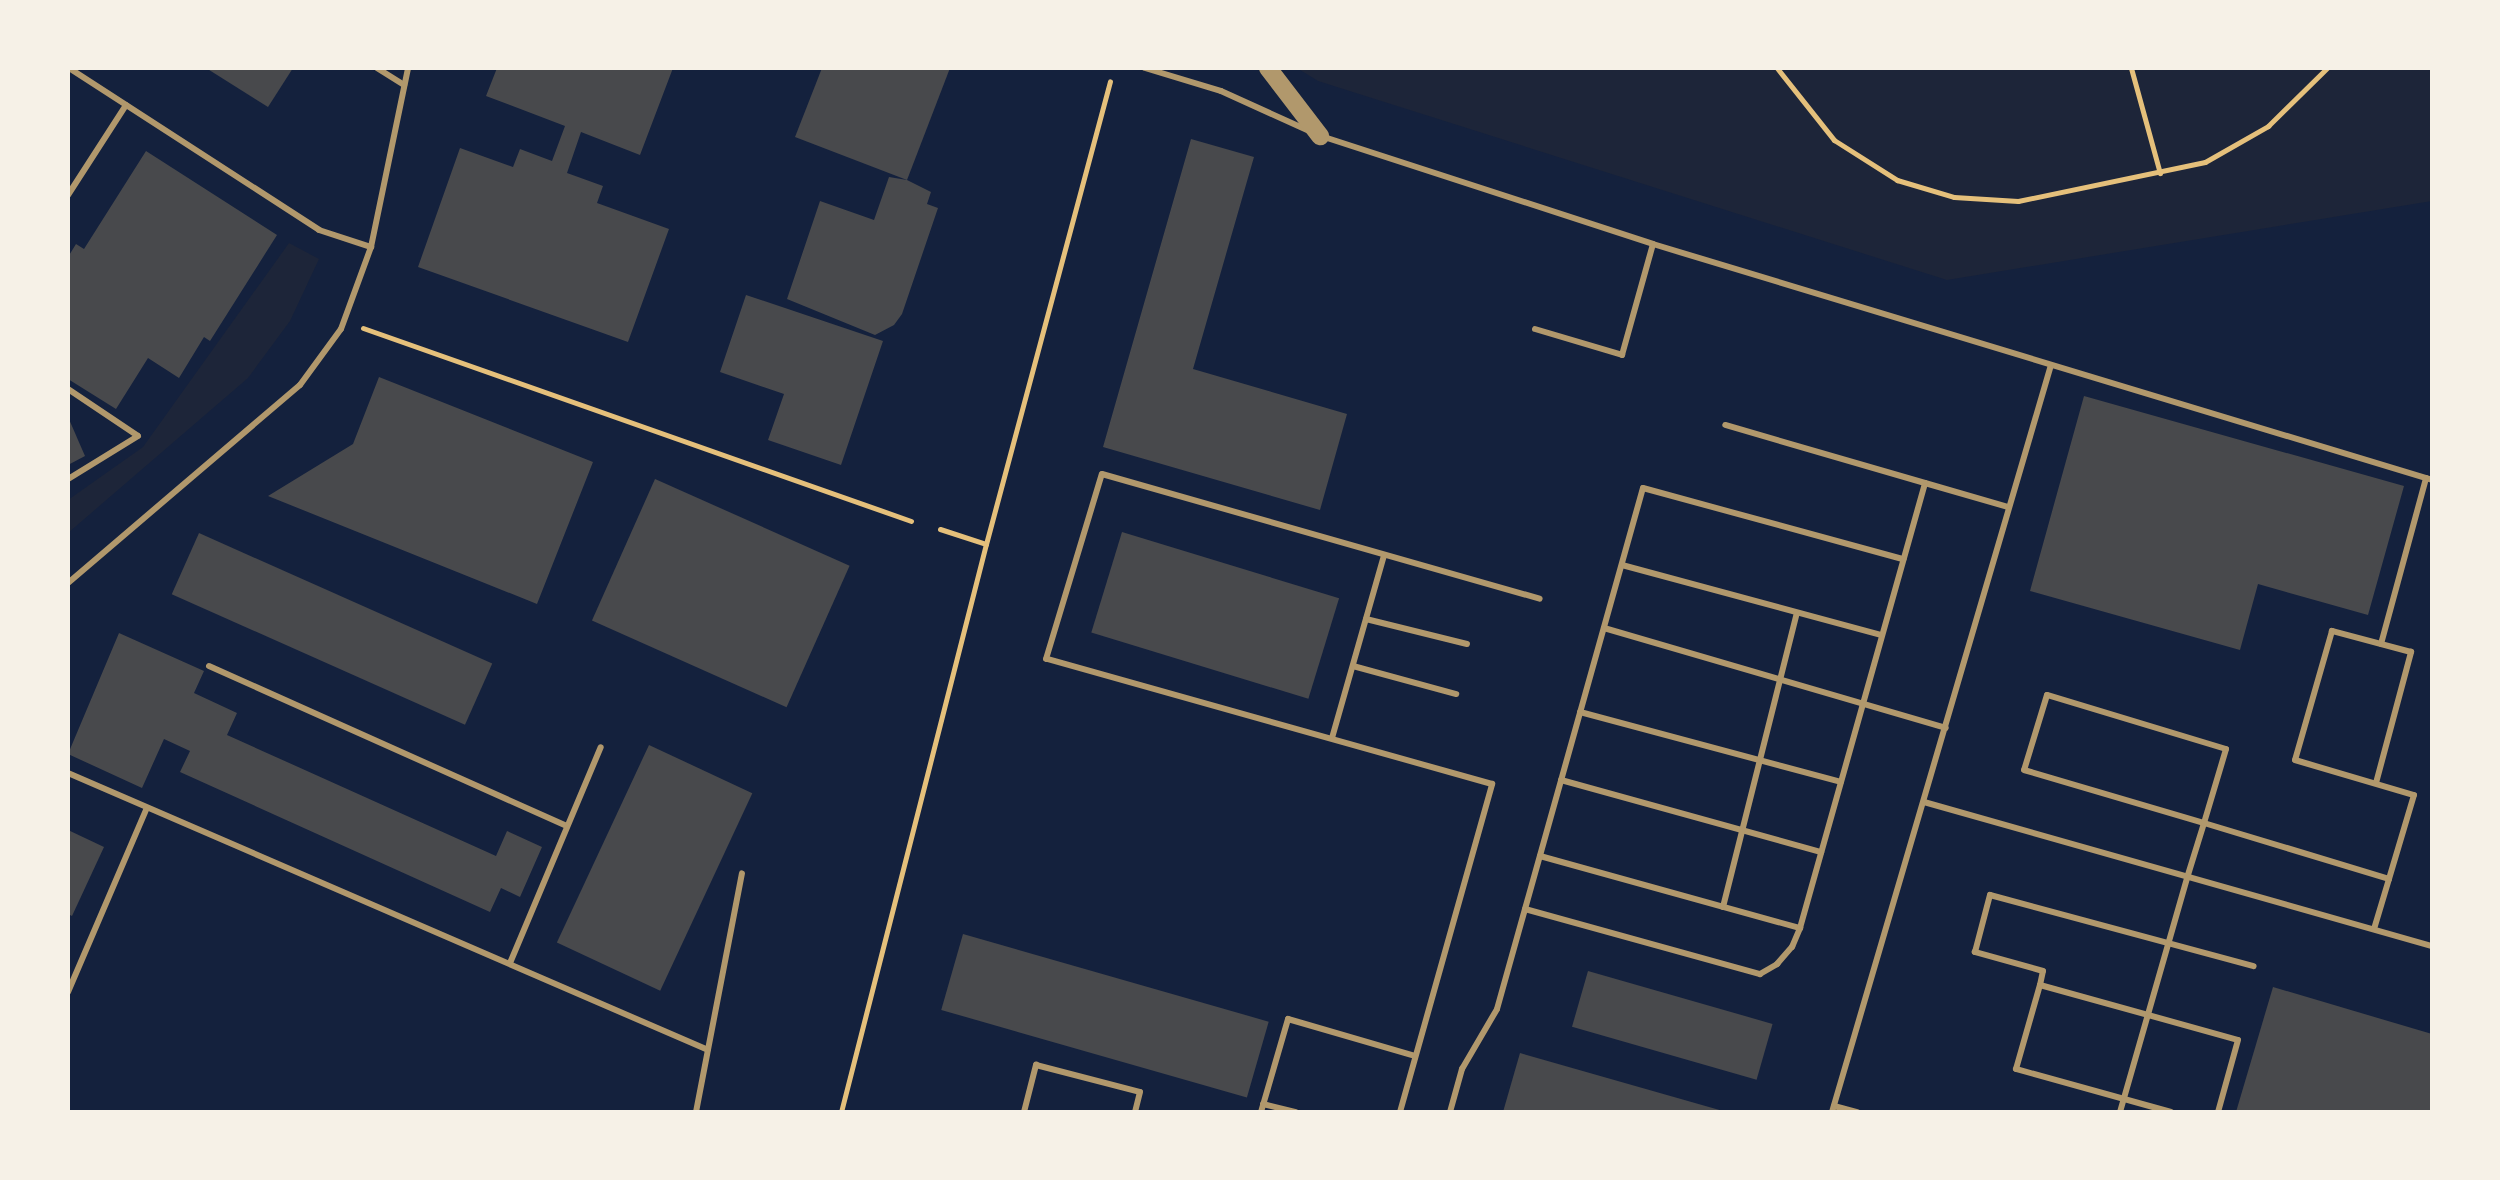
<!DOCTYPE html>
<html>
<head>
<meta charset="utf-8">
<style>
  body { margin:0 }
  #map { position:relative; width:2500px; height:1180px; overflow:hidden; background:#14213d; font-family:"Sofia Sans Condensed",sans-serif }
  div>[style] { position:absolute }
  .green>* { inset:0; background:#1d2539 }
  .building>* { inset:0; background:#48494c; transform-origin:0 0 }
  .path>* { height:5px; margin:-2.5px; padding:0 2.5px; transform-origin:2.5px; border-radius:2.5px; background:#e5c07b }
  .service>* { height:6px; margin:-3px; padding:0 3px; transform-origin:3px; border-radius:3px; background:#b1986c }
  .tertiary>* { height:18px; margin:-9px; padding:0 9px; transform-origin:9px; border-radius:9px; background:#b1986c }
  span { translate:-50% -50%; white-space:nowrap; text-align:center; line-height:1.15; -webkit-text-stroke:10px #f6f1e7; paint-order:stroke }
  .frame { position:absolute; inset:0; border:70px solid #f6f1e7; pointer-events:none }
</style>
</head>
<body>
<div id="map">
  <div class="green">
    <div style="clip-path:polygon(1297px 68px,2432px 68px,2432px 201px,1947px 280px,1318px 81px)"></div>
    <div style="clip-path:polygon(289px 243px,319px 259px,290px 321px,248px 378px,68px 533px,68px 500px,143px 447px)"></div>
  </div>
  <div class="building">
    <div style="clip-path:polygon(206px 68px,293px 68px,268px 107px)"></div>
    <div style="clip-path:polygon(497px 68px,673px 68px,640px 155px,581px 132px,567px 173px,603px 186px,597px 203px,669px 229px,628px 342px,418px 267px,460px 148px,513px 167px,520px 149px,552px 161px,565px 126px,486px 96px)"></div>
    <div style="clip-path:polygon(822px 68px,950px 68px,907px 180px,795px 137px)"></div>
    <div style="clip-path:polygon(1191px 139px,1254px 157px,1193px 369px,1347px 414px,1320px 510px,1103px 447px)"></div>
    <div style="clip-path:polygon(146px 151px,277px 235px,210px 341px,204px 337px,179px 378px,148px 358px,116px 409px,68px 379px,68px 257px,76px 244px,84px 249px)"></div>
    <div style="clip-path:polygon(889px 177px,907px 180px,931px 192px,927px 204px,938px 208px,902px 314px,894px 325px,875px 335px,787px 299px,820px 201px,874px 220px)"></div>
    <div style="clip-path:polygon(746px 295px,883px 341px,841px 465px,768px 440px,784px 394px,720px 372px)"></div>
    <div style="clip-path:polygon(379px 377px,593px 462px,537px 604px,268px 496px,353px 444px)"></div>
    <div style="clip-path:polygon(2084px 396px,2404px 486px,2368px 615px,2258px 584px,2240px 650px,2030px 591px)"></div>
    <div style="clip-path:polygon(68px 417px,85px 456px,68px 465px)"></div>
    <div style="left:655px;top:479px;width:213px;height:155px;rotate:24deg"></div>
    <div style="left:1122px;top:532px;width:227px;height:105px;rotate:17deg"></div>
    <div style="left:199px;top:533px;width:321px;height:67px;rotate:24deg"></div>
    <div style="clip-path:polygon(119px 633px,204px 671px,194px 693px,237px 713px,227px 735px,496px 856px,507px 831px,542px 847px,520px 897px,501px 888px,490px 912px,180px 772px,190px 751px,164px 739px,142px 788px,68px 754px)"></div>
    <div style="left:649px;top:745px;width:114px;height:218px;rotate:25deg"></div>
    <div style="clip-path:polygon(68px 830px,104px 847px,72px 916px,68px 914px)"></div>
    <div style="left:963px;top:934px;width:318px;height:79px;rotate:16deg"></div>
    <div style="left:1588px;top:971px;width:192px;height:58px;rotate:16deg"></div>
    <div style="clip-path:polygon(2273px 987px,2432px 1034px,2432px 1112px,2236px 1112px)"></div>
    <div style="clip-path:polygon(1520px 1053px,1723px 1111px,1723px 1112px,1503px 1112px)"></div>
  </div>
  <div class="path">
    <div style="left:1777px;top:68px;width:92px;rotate:51.6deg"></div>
    <div style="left:1834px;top:140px;width:75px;rotate:32.4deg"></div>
    <div style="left:1897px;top:180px;width:59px;rotate:16.6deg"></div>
    <div style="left:1954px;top:197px;width:64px;rotate:3.6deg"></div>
    <div style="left:2018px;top:201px;width:191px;rotate:-11.8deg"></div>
    <div style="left:2205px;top:162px;width:73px;rotate:-29.7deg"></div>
    <div style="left:2268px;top:126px;width:83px;rotate:-44.5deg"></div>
    <div style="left:2131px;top:68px;width:109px;rotate:74.6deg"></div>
    <div style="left:363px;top:328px;width:581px;rotate:19.4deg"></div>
    <div style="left:940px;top:529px;width:48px;rotate:18.1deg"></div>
    <div style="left:841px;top:1112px;width:586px;rotate:-75.68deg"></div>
    <div style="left:986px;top:544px;width:479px;rotate:-75deg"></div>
  </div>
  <div class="service">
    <div style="left:69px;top:68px;width:298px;rotate:32.9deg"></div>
    <div style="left:319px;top:230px;width:55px;rotate:18.1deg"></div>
    <div style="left:377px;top:68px;width:32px;rotate:32deg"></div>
    <div style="left:1145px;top:68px;width:79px;rotate:16.8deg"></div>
    <div style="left:1221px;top:91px;width:97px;rotate:24.4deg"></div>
    <div style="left:1321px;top:136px;width:349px;rotate:18deg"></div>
    <div style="left:1653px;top:244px;width:814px;rotate:16.85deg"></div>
    <div style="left:68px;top:195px;width:107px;rotate:-57.2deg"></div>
    <div style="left:1535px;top:329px;width:91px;rotate:16.6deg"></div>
    <div style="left:1622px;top:355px;width:115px;rotate:-74.4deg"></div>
    <div style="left:68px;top:389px;width:84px;rotate:33.9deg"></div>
    <div style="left:138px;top:436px;width:82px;rotate:148.4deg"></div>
    <div style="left:1925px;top:483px;width:86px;rotate:16.1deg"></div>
    <div style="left:1622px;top:565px;width:268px;rotate:15.1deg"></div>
    <div style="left:68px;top:583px;width:305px;rotate:-40.5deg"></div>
    <div style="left:300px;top:385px;width:69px;rotate:-53.8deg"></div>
    <div style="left:341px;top:329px;width:87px;rotate:-69.9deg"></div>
    <div style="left:371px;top:247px;width:183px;rotate:-78.3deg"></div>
    <div style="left:1366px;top:619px;width:104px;rotate:13.9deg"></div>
    <div style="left:1604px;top:628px;width:356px;rotate:16.3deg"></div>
    <div style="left:2381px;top:644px;width:172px;rotate:-74.8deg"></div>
    <div style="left:209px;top:666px;width:392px;rotate:24.1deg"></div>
    <div style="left:1353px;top:666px;width:107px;rotate:15.2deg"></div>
    <div style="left:1580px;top:712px;width:270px;rotate:15deg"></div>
    <div style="left:1332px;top:738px;width:190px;rotate:-74.1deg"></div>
    <div style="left:68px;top:773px;width:697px;rotate:23.4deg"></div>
    <div style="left:1561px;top:780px;width:270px;rotate:15.5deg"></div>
    <div style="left:2376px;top:783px;width:136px;rotate:-75deg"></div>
    <div style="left:2411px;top:652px;width:82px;rotate:-165.1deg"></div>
    <div style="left:2332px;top:631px;width:134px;rotate:106deg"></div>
    <div style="left:2295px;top:760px;width:124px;rotate:16.4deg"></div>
    <div style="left:2414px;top:795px;width:88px;rotate:106.6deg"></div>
    <div style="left:1924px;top:802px;width:528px;rotate:15.83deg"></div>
    <div style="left:1540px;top:856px;width:270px;rotate:15.5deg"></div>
    <div style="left:1800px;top:928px;width:462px;rotate:-74.3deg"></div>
    <div style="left:1925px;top:483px;width:208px;rotate:-163.8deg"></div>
    <div style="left:1723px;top:907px;width:303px;rotate:-75.9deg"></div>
    <div style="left:1525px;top:909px;width:244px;rotate:15.5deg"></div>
    <div style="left:1760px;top:974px;width:20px;rotate:-30deg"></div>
    <div style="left:1777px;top:964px;width:23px;rotate:-49deg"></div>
    <div style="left:1792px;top:947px;width:21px;rotate:-67deg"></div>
    <div style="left:510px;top:963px;width:234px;rotate:-67.2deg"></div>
    <div style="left:2040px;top:985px;width:14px;rotate:-78deg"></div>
    <div style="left:2043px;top:971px;width:71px;rotate:-164.4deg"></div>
    <div style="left:1975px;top:952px;width:59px;rotate:-75.3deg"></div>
    <div style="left:1990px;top:895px;width:273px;rotate:15.1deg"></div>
    <div style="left:68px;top:992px;width:200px;rotate:-66.8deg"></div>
    <div style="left:1263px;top:1104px;width:34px;rotate:14deg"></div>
    <div style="left:1834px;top:1106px;width:24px;rotate:15deg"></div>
    <div style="left:696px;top:1112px;width:243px;rotate:-79.1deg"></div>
    <div style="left:1024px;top:1112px;width:49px;rotate:-75.7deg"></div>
    <div style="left:1036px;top:1065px;width:107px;rotate:14.6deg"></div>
    <div style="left:1140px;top:1092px;width:21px;rotate:104deg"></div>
    <div style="left:1261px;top:1112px;width:97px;rotate:-73.8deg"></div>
    <div style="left:1288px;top:1019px;width:132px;rotate:16.2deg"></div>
    <div style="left:1400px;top:1112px;width:341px;rotate:-74.3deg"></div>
    <div style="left:1492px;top:784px;width:463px;rotate:-164.3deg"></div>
    <div style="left:1046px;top:659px;width:193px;rotate:-73.2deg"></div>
    <div style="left:1102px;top:474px;width:455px;rotate:15.9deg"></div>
    <div style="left:1450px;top:1112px;width:45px;rotate:-74.4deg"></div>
    <div style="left:1462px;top:1069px;width:69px;rotate:-59.7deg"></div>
    <div style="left:1497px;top:1009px;width:541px;rotate:-74.35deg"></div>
    <div style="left:1643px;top:488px;width:270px;rotate:15.3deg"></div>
    <div style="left:1832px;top:1112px;width:778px;rotate:-73.66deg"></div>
    <div style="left:2120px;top:1112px;width:243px;rotate:-74deg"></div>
    <div style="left:2187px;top:878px;width:58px;rotate:-72.8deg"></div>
    <div style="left:2204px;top:823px;width:77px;rotate:-73.4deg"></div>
    <div style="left:2226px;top:749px;width:187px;rotate:-163.2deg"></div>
    <div style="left:2047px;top:695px;width:78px;rotate:107deg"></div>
    <div style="left:2024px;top:770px;width:188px;rotate:16.4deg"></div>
    <div style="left:2204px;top:823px;width:193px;rotate:16.8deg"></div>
    <div style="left:2389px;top:879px;width:52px;rotate:106.7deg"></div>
    <div style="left:2171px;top:1112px;width:161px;rotate:-164.5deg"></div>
    <div style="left:2016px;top:1069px;width:87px;rotate:-74.1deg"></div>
    <div style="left:2040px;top:985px;width:205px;rotate:15.5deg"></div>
    <div style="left:2238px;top:1040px;width:75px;rotate:105.5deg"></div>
  </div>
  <div class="tertiary">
    <div style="left:1268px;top:68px;width:86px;rotate:52.6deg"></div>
  </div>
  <div class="frame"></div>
</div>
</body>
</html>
